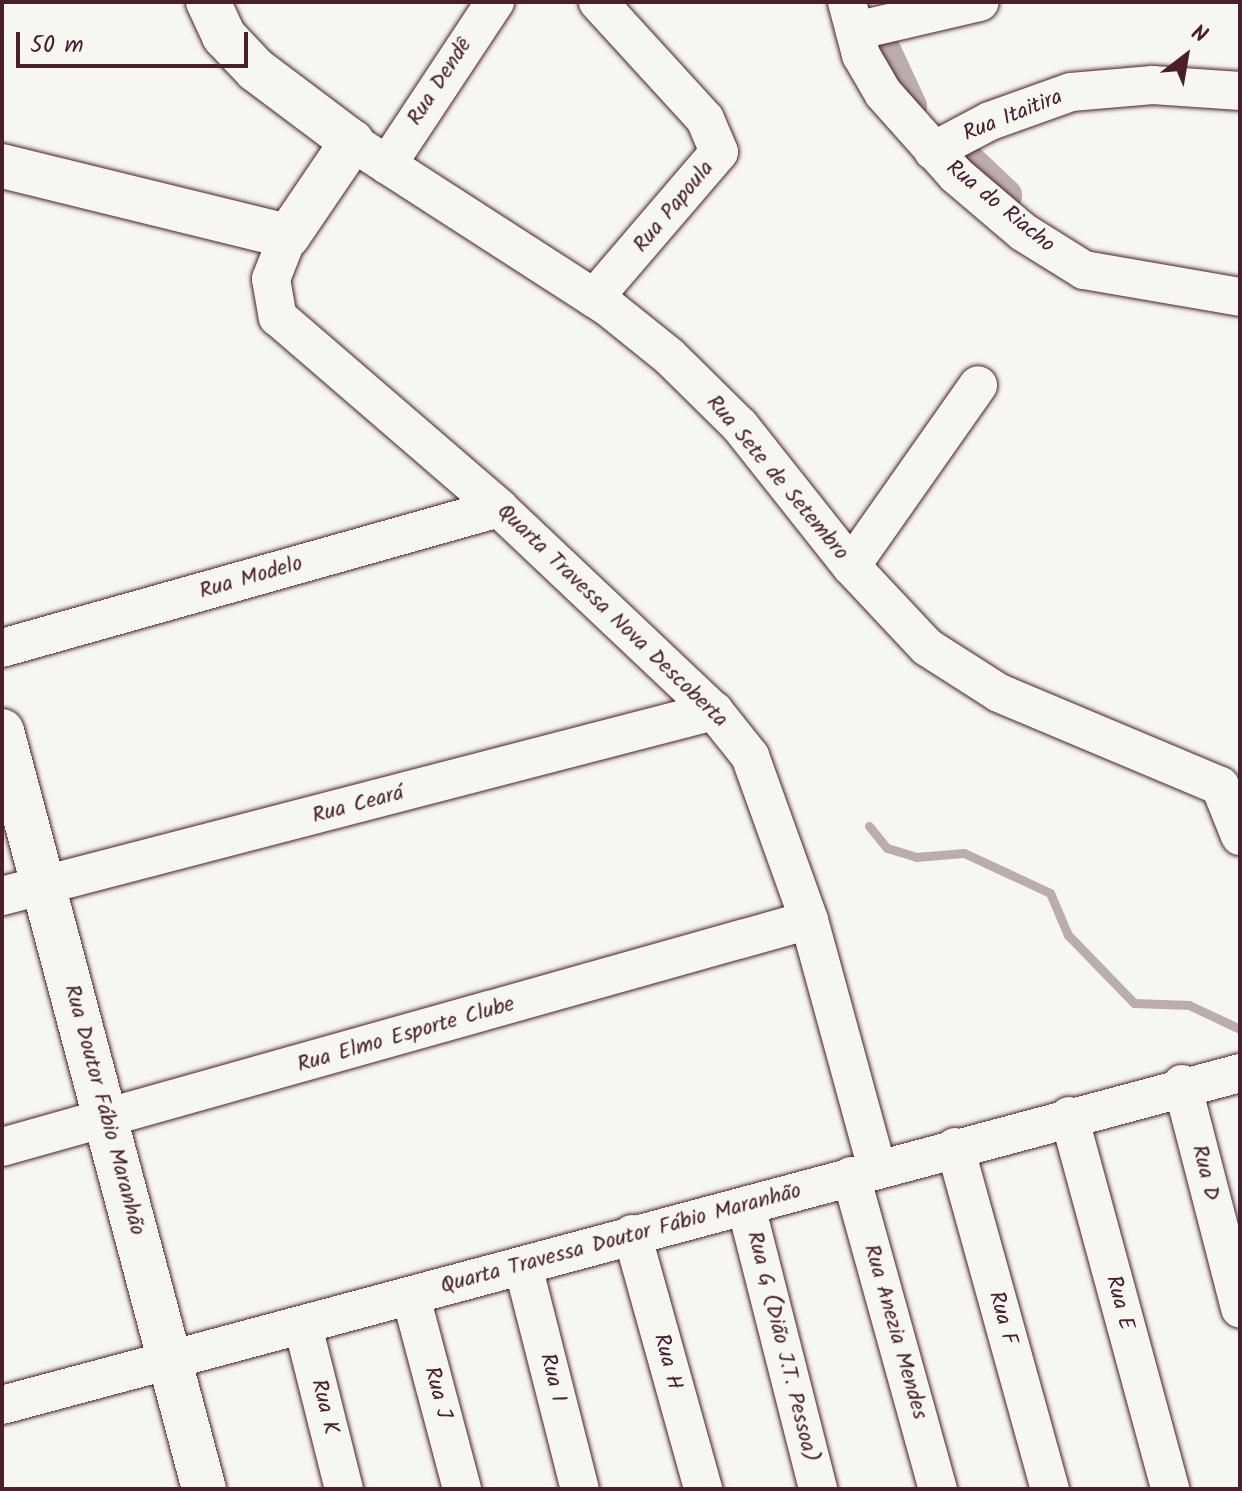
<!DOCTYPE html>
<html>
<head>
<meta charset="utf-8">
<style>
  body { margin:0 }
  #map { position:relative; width:1242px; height:1491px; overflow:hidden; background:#f6f6f2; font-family:Kalam,sans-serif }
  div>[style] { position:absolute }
  .stream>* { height:9px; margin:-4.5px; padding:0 4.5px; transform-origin:4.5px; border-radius:4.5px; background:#bbadae }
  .canal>* { height:32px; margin:-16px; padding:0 16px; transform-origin:16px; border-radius:16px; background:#bbadae }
  .roads { filter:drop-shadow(0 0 2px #4a1f2b) drop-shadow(0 0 2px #4a1f2b) }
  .minor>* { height:38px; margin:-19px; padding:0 19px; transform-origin:19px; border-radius:19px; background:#f6f6f2 }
  .tertiary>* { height:44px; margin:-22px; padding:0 22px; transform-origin:22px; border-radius:22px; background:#f6f6f2 }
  span { translate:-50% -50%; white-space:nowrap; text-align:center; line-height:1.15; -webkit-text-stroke:6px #f6f6f2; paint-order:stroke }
  .street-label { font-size:22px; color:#4a1f2b }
  .frame { position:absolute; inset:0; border:4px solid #4a1f2b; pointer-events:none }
  .north { position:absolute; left:1146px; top:16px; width:80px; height:80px; -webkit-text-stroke:6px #f6f6f2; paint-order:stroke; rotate:31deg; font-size:22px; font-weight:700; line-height:32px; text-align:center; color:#4a1f2b }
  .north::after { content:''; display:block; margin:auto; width:28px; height:36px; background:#4a1f2b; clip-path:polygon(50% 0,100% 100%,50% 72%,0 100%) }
  .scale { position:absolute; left:16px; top:32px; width:232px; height:36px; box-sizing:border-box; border:4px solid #4a1f2b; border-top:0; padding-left:10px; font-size:24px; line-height:28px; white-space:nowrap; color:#4a1f2b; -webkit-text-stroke:6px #f6f6f2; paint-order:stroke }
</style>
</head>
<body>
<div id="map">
  <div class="stream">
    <div style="left:869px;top:826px;width:28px;rotate:51deg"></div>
    <div style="left:887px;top:848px;width:30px;rotate:17deg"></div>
    <div style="left:916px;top:857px;width:48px;rotate:-4.8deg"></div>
    <div style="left:964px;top:853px;width:95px;rotate:24.9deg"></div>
    <div style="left:1050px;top:893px;width:46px;rotate:66.8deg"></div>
    <div style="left:1068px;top:935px;width:95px;rotate:45.9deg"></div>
    <div style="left:1134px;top:1003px;width:55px;rotate:2.1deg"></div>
    <div style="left:1189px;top:1005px;width:56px;rotate:25.2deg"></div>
  </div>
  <div class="canal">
    <div style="left:885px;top:50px;width:62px;rotate:65.1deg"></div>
    <div style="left:953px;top:145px;width:73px;rotate:43.3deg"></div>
  </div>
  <div class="roads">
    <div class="minor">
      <div style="left:847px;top:2px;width:55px;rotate:75.2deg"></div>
      <div style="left:861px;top:55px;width:44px;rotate:59.9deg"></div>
      <div style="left:883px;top:93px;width:110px;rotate:48.3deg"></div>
      <div style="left:956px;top:175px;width:88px;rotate:40.4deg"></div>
      <div style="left:1023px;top:232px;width:72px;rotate:31.9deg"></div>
      <div style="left:1084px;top:270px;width:158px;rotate:9.8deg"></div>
      <div style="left:855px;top:31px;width:128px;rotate:-13.1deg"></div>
      <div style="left:352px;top:142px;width:305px;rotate:32.8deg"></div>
      <div style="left:608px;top:307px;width:78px;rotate:38.8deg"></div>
      <div style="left:669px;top:356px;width:100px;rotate:44.6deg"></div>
      <div style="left:740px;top:426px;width:179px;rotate:51.6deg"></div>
      <div style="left:851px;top:566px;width:111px;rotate:46.8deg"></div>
      <div style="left:927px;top:647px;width:85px;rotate:32.6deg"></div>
      <div style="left:999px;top:693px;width:240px;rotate:22.8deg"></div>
      <div style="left:1220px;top:786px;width:54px;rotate:68.2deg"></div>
      <div style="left:933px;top:151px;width:64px;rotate:-27.8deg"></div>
      <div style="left:990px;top:121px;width:86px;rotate:-19.7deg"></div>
      <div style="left:1071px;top:92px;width:82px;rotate:-4.9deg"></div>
      <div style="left:1153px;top:85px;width:87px;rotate:3.9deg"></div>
      <div style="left:387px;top:165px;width:196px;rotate:-56.5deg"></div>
      <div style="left:288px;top:236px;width:46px;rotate:111.6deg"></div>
      <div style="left:271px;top:279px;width:39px;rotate:80deg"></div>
      <div style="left:278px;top:317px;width:292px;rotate:40.8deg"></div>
      <div style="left:499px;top:508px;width:296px;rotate:43.4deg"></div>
      <div style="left:714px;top:711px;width:58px;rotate:51.3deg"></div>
      <div style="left:750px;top:756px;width:174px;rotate:70.2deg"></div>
      <div style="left:809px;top:920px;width:258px;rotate:74.7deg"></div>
      <div style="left:594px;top:298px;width:192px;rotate:-49.4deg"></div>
      <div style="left:719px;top:152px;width:36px;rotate:-113deg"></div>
      <div style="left:705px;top:119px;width:159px;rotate:-132.4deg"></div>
      <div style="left:851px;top:566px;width:221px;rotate:-54.9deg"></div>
      <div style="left:2px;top:648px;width:516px;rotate:-15.73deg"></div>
      <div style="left:2px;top:896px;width:736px;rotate:-14.57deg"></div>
      <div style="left:1182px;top:1084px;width:232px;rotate:75.5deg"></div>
      <div style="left:1069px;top:1116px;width:386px;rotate:74.8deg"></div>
      <div style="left:2px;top:1147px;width:838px;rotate:-15.71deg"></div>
      <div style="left:955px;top:1147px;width:355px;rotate:74.5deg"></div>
      <div style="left:851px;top:1176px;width:325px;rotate:74.5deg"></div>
      <div style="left:746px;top:1206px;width:292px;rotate:75.7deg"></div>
      <div style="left:632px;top:1234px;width:265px;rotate:74.4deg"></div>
      <div style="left:523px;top:1266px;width:230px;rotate:75.7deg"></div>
      <div style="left:411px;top:1297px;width:199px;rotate:75.1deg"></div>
      <div style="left:303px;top:1326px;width:168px;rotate:75.9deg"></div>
      <div style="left:2px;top:1405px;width:1282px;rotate:-15.01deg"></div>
    </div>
    <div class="tertiary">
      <div style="left:2px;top:166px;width:294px;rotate:13.8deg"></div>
      <div style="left:288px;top:236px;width:114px;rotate:-55.8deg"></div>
      <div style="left:352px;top:142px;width:120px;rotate:-143.1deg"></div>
      <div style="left:256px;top:70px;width:47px;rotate:-133.3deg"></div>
      <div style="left:224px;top:36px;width:38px;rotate:-115deg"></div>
      <div style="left:2px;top:731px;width:784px;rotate:75.08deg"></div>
    </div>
  </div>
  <div class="street-label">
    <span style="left:440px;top:82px;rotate:-57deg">Rua Dendê</span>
    <span style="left:1013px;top:116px;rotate:-22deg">Rua Itaitira</span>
    <span style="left:674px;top:207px;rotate:-50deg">Rua Papoula</span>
    <span style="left:1000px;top:207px;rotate:39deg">Rua do Riacho</span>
    <span style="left:777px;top:478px;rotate:50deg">Rua Sete de Setembro</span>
    <span style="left:251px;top:578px;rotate:-16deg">Rua Modelo</span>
    <span style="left:612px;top:616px;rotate:44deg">Quarta Travessa Nova Descoberta</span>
    <span style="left:358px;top:805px;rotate:-15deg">Rua Ceará</span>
    <span style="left:406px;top:1035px;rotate:-16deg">Rua Elmo Esporte Clube</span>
    <span style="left:104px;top:1110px;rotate:75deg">Rua Doutor Fábio Maranhão</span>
    <span style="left:1205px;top:1173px;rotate:76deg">Rua D</span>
    <span style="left:621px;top:1239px;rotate:-15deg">Quarta Travessa Doutor Fábio Maranhão</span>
    <span style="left:1119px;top:1303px;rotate:75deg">Rua E</span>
    <span style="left:1002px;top:1318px;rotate:74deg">Rua F</span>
    <span style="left:895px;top:1332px;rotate:74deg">Rua Anezia Mendes</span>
    <span style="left:782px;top:1347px;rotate:76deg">Rua G (Dião J.T. Pessoa)</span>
    <span style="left:667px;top:1362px;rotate:75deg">Rua H</span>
    <span style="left:552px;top:1378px;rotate:76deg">Rua I</span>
    <span style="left:437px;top:1393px;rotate:75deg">Rua J</span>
    <span style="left:324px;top:1407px;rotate:76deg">Rua K</span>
  </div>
  <div class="frame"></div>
  <div class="north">N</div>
  <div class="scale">50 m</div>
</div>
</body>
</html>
